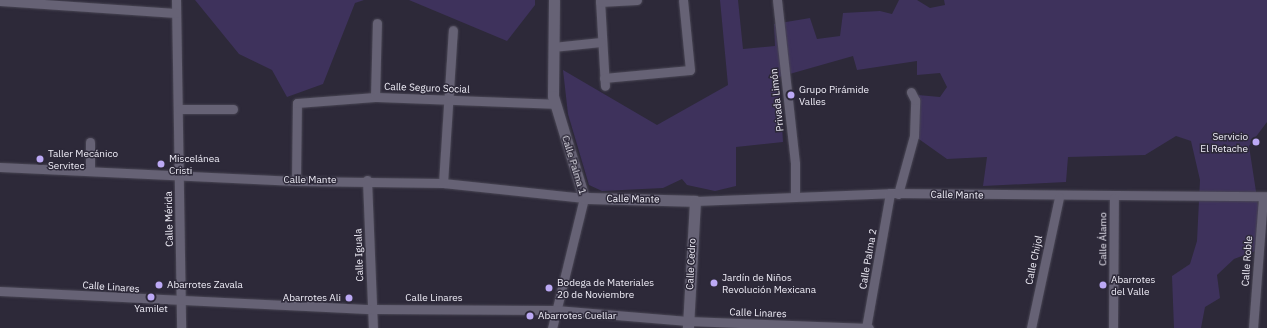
<!DOCTYPE html>
<html>
<head>
<meta charset="utf-8">
<style>
  body { margin:0 }
  #map { position:relative; width:1267px; height:328px; overflow:hidden; background:#2d2939; font-family:"IBM Plex Sans",sans-serif }
  div>[style] { position:absolute }
  .green>* { inset:0; background:#3e325c }
  .roads { filter:drop-shadow(0 0 1px #494654) drop-shadow(0 0 1px #494654) }
  .minor>* { height:9px; margin:-4.5px; padding:0 4.5px; transform-origin:4.5px; border-radius:4.5px; background:#666275 }
  .tertiary>* { height:11px; margin:-5.5px; padding:0 5.5px; transform-origin:5.5px; border-radius:5.5px; background:#666275 }
  .dots>* { width:11px; height:11px; translate:-50% -50%; box-sizing:border-box; border:2px solid #2d2939; border-radius:50% }
  span { translate:-50% -50%; white-space:nowrap; text-align:center; line-height:1.15; -webkit-text-stroke:3px #2d2939; paint-order:stroke }
  .street-label { font-size:10px; color:#efedf7 }
  .poi-label { font-size:10px; color:#efedf7 }
  .left { translate:0 -50%; text-align:left }
  .right { translate:-100% -50%; text-align:right }
</style>
</head>
<body>
<div id="map">
  <div class="green">
    <div style="clip-path:polygon(195px 0,364px 0,355px 3px,323px 84px,287px 97px,272px 70px,239px 54px)"></div>
    <div style="clip-path:polygon(409px 0,535px 0,535px 5px,507px 41px)"></div>
    <div style="clip-path:polygon(720px 0,738px 0,743px 49px,775px 46px,774px 24px,810px 18px,817px 39px,840px 36px,843px 13px,880px 11px,892px 14px,899px 0,917px 0,930px 8px,945px 5px,944px 0,1267px 0,1267px 122px,1249px 146px,1259px 211px,1255px 251px,1234px 259px,1217px 275px,1220px 298px,1205px 307px,1201px 328px,1174px 328px,1172px 276px,1190px 264px,1197px 241px,1200px 180px,1191px 141px,1176px 136px,1145px 155px,1068px 157px,1066px 182px,983px 186px,987px 157px,947px 159px,916px 137px,918px 95px,940px 97px,947px 87px,940px 73px,917px 75px,917px 61px,857px 70px,853px 56px,779px 77px,783px 142px,736px 147px,736px 186px,715px 191px,687px 185px,682px 179px,663px 188px,602px 191px,589px 185px,568px 114px,563px 70px,657px 125px,728px 85px)"></div>
  </div>
  <div class="roads">
    <div class="minor">
      <div style="left:176px;top:0;width:328px;rotate:89.1deg"></div>
      <div style="left:600px;top:0;width:86px;rotate:86.7deg"></div>
      <div style="left:777px;top:0;width:165px;rotate:83.7deg"></div>
      <div style="left:795px;top:164px;width:33px;rotate:90deg"></div>
      <div style="left:0;top:1px;width:176px;rotate:3.9deg"></div>
      <div style="left:600px;top:2px;width:37px;rotate:-3deg"></div>
      <div style="left:553px;top:47px;width:48px;rotate:-5.9deg"></div>
      <div style="left:604px;top:78px;width:86px;rotate:-5.3deg"></div>
      <div style="left:690px;top:70px;width:70px;rotate:-95.7deg"></div>
      <div style="left:375px;top:97px;width:74px;rotate:-88.5deg"></div>
      <div style="left:179px;top:109px;width:54px"></div>
      <div style="left:90px;top:142px;width:28px;rotate:90deg"></div>
      <div style="left:0;top:167px;width:296px;rotate:2.7deg"></div>
      <div style="left:296px;top:181px;width:147px;rotate:0.8deg"></div>
      <div style="left:443px;top:183px;width:142px;rotate:6.1deg"></div>
      <div style="left:584px;top:198px;width:134px;rotate:103.8deg"></div>
      <div style="left:367px;top:180px;width:148px;rotate:87.7deg"></div>
      <div style="left:296px;top:181px;width:78px;rotate:-89.3deg"></div>
      <div style="left:297px;top:103px;width:78px;rotate:-4.4deg"></div>
      <div style="left:375px;top:97px;width:180px;rotate:2.2deg"></div>
      <div style="left:443px;top:183px;width:153px;rotate:-86.3deg"></div>
      <div style="left:898px;top:194px;width:60px;rotate:-74.6deg"></div>
      <div style="left:914px;top:136px;width:36px;rotate:-88deg"></div>
      <div style="left:915px;top:100px;width:9px;rotate:-117deg"></div>
      <div style="left:695px;top:201px;width:195px;rotate:-2.3deg"></div>
      <div style="left:890px;top:193px;width:377px;rotate:0.5deg"></div>
      <div style="left:0;top:291px;width:372px;rotate:2.8deg"></div>
      <div style="left:372px;top:309px;width:184px;rotate:0.3deg"></div>
      <div style="left:556px;top:310px;width:132px;rotate:4.8deg"></div>
      <div style="left:688px;top:321px;width:181px;rotate:2.2deg"></div>
      <div style="left:866px;top:328px;width:137px;rotate:-79.9deg"></div>
      <div style="left:1031px;top:328px;width:134px;rotate:-77.9deg"></div>
      <div style="left:1113px;top:328px;width:130px;rotate:-89.6deg"></div>
      <div style="left:1253px;top:328px;width:131px;rotate:-85.6deg"></div>
    </div>
    <div class="tertiary">
      <div style="left:554px;top:0;width:96px;rotate:90.6deg"></div>
      <div style="left:553px;top:96px;width:107px;rotate:73.1deg"></div>
      <div style="left:584px;top:198px;width:111px;rotate:1.5deg"></div>
      <div style="left:695px;top:201px;width:127px;rotate:93.2deg"></div>
    </div>
  </div>
  <div class="dots">
    <div style="left:791px;top:95px;background:#bca9f5"></div>
    <div style="left:1256px;top:142px;background:#bca9f5"></div>
    <div style="left:40px;top:159px;background:#bca9f5"></div>
    <div style="left:161px;top:164px;background:#bca9f5"></div>
    <div style="left:714px;top:283px;background:#bca9f5"></div>
    <div style="left:159px;top:285px;background:#bca9f5"></div>
    <div style="left:1103px;top:285px;background:#bca9f5"></div>
    <div style="left:549px;top:288px;background:#bca9f5"></div>
    <div style="left:151px;top:297px;background:#bca9f5"></div>
    <div style="left:349px;top:298px;background:#bca9f5"></div>
    <div style="left:530px;top:316px;background:#bca9f5"></div>
  </div>
  <div class="street-label">
    <span style="left:427px;top:88px;rotate:2deg">Calle Seguro Social</span>
    <span style="left:777px;top:100px;rotate:-96deg">Privada Limón</span>
    <span style="left:574px;top:165px;rotate:73deg">Calle Palma 1</span>
    <span style="left:310px;top:180px">Calle Mante</span>
    <span style="left:957px;top:195px;rotate:1deg">Calle Mante</span>
    <span style="left:633px;top:199px;rotate:1deg">Calle Mante</span>
    <span style="left:169px;top:219px;rotate:-91deg">Calle Mérida</span>
    <span style="left:1103px;top:239px;rotate:-90deg">Calle Álamo</span>
    <span style="left:359px;top:255px;rotate:-92deg">Calle Iguala</span>
    <span style="left:868px;top:259px;rotate:-80deg">Calle Palma 2</span>
    <span style="left:1034px;top:260px;rotate:-78deg">Calle Chijol</span>
    <span style="left:1247px;top:261px;rotate:-86deg">Calle Roble</span>
    <span style="left:691px;top:264px;rotate:-87deg">Calle Cedro</span>
    <span style="left:111px;top:287px;rotate:4deg">Calle Linares</span>
    <span style="left:434px;top:298px">Calle Linares</span>
    <span style="left:758px;top:313px;rotate:2deg">Calle Linares</span>
  </div>
  <div class="poi-label">
    <span class="left" style="left:799px;top:95px">Grupo Pirámide<br>Valles</span>
    <span class="right" style="left:1248px;top:142px">Servicio<br>El Retache</span>
    <span class="left" style="left:48px;top:159px">Taller Mecánico<br>Servitec</span>
    <span class="left" style="left:169px;top:164px">Miscelánea<br>Cristi</span>
    <span class="left" style="left:722px;top:283px">Jardín de Niños<br>Revolución Mexicana</span>
    <span class="left" style="left:1111px;top:285px">Abarrotes<br>del Valle</span>
    <span class="left" style="left:557px;top:288px">Bodega de Materiales<br>20 de Noviembre</span>
    <span class="left" style="left:167px;top:285px">Abarrotes Zavala</span>
    <span class="right" style="left:341px;top:298px">Abarrotes Ali</span>
    <span style="left:151px;top:309px">Yamilet</span>
    <span class="left" style="left:538px;top:316px">Abarrotes Cuellar</span>
  </div>
</div>
</body>
</html>
